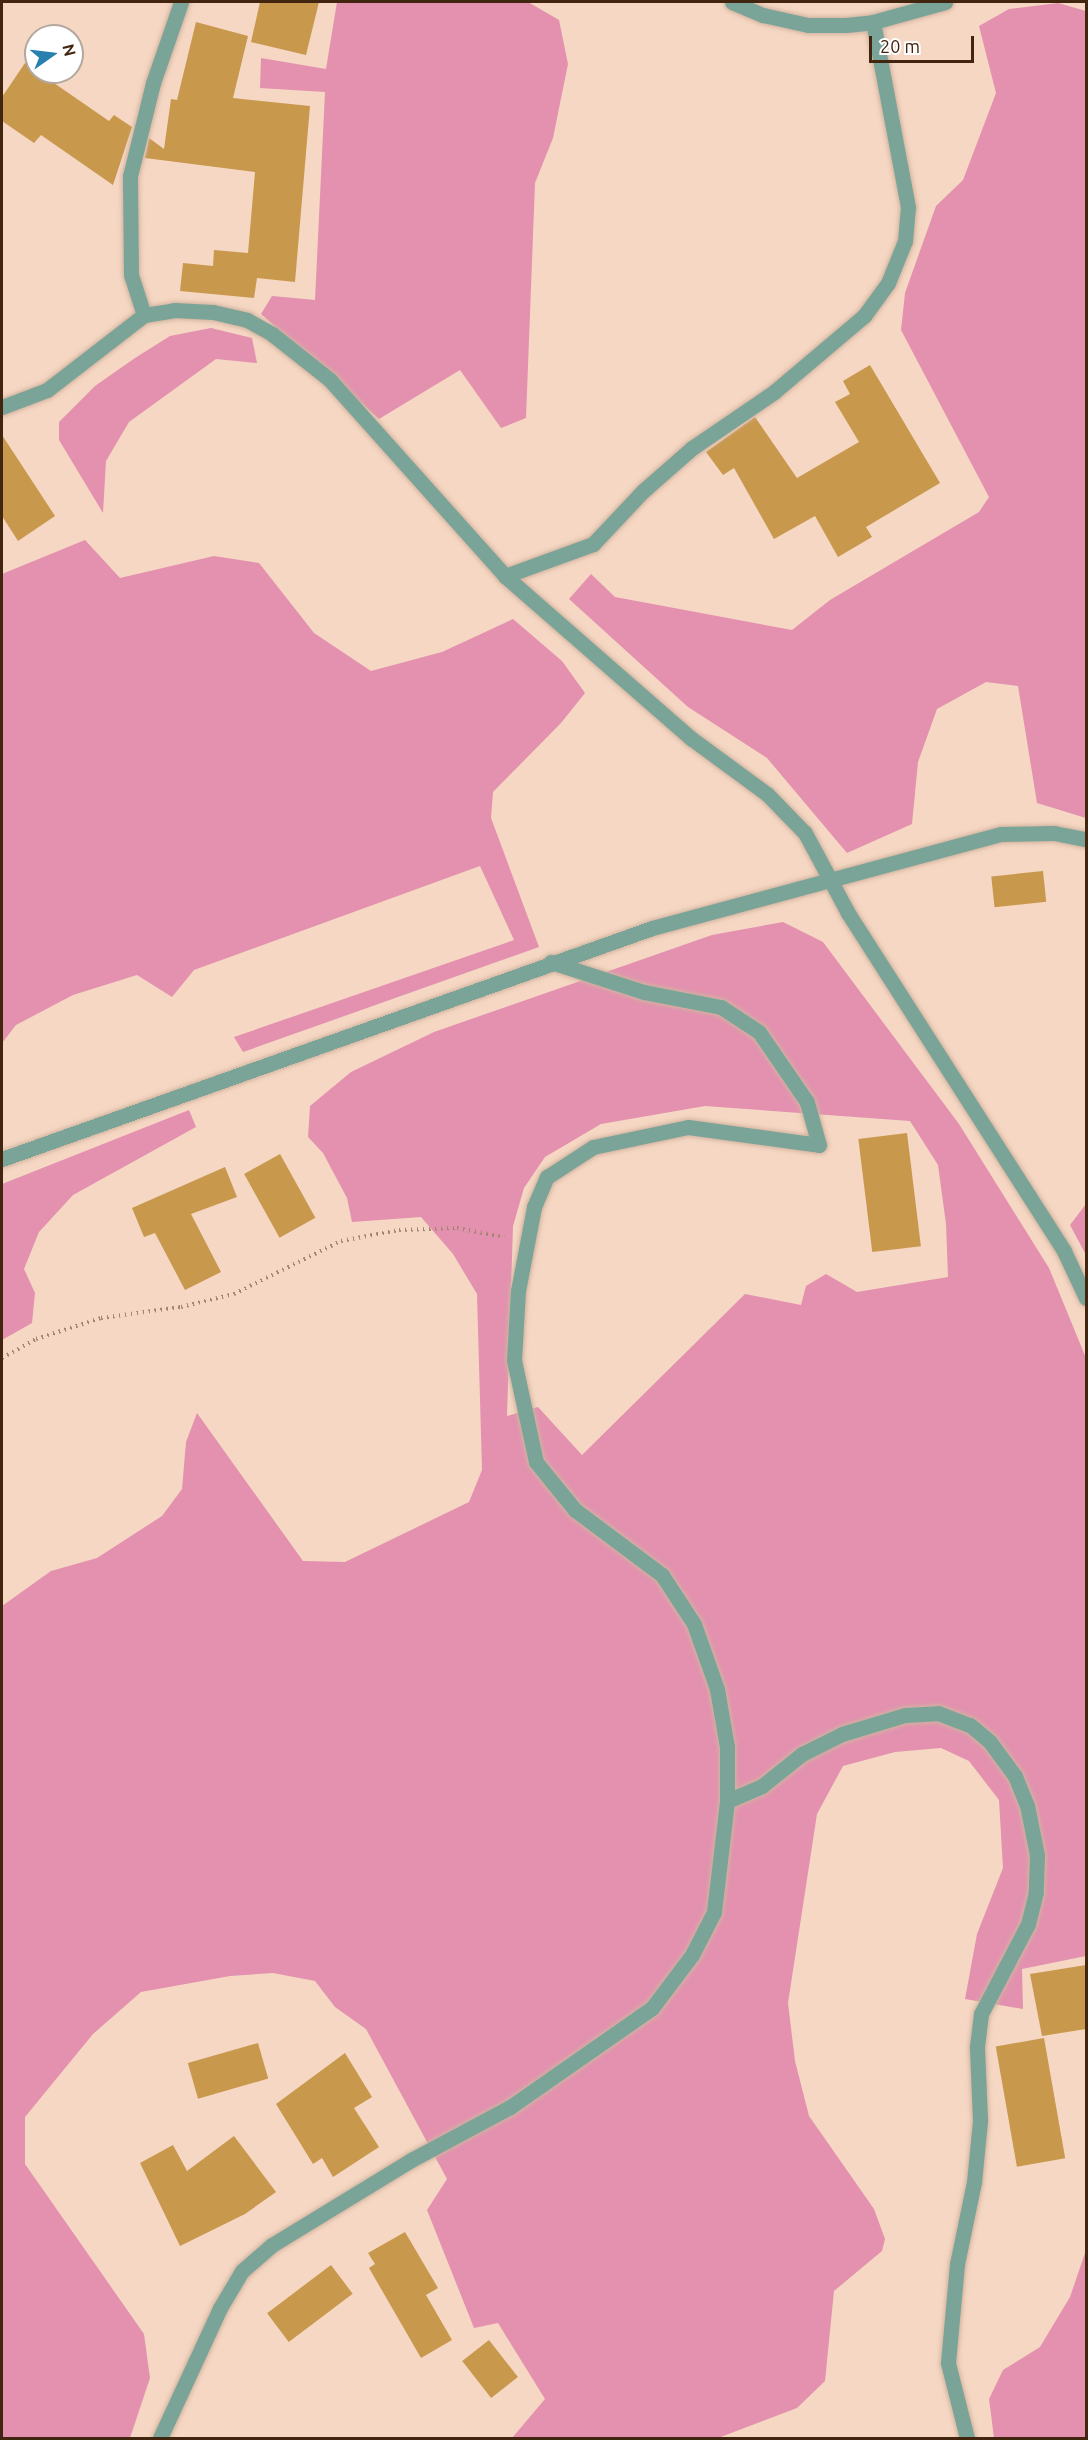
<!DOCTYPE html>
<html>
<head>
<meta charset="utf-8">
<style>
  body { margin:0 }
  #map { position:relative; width:1088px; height:2440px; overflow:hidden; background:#f5d7c3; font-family:Ubuntu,sans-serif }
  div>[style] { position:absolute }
  .forest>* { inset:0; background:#e391af }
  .building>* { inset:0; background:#c8984d; transform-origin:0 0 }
  .path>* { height:4px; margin-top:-2px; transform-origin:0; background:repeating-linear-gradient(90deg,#a38671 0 1.5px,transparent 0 6px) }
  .roads { filter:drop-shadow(0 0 2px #d1b39f) drop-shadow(0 0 2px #d1b39f) }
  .service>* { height:15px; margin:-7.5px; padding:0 7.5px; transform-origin:7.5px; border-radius:7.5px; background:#7ba499 }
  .minor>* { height:15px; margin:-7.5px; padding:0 7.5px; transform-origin:7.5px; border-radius:7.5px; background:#7ba499 }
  span { translate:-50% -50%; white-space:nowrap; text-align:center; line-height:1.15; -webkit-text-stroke:4.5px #fff; paint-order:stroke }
  .frame { position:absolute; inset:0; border:3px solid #41250f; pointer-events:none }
  .north { position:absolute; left:24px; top:24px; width:60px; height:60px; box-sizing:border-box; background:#fff; border:2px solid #b3a89f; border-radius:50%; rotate:76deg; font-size:16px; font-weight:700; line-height:24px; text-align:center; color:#41250f }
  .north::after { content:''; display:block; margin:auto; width:21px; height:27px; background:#2780ae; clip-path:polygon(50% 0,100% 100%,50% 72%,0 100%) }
  .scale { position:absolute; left:869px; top:36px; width:105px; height:27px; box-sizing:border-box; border:3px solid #41250f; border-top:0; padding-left:8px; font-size:18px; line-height:21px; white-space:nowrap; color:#41250f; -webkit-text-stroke:4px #fff; paint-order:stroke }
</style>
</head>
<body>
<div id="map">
  <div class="forest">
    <div style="clip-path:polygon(337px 2px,528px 2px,559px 20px,568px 64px,553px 138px,535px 183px,526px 418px,501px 428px,460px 370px,379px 419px,261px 314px,272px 296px,315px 300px,325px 92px,260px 88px,261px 58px,326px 69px)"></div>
    <div style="clip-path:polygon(1058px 3px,1086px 11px,1086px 818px,1037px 803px,1018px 686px,986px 682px,937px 709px,918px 762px,912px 824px,847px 853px,767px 758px,688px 707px,569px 599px,591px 574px,615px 597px,792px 630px,830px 600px,979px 512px,989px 497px,901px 330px,905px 293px,936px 206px,963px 180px,996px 93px,979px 26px,1009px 9px)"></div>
    <div style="clip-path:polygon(211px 328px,252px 338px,257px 363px,216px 359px,129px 422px,106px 461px,103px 513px,59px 440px,59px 422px,95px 386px,135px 358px,170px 336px)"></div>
    <div style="clip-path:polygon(85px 540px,120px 578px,214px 556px,259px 563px,314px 633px,371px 671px,442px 652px,513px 619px,562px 661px,585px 693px,561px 723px,493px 792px,491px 818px,539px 947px,243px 1052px,234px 1037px,514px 940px,480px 866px,194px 970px,172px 997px,137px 975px,73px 995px,16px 1025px,2px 1043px,2px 574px)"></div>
    <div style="clip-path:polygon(evenodd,783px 922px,823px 942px,959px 1124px,1049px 1268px,1086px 1358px,1086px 1956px,1022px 1969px,1023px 2009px,965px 1999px,977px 1934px,1003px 1868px,999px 1800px,969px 1761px,941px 1748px,895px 1752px,843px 1766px,817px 1814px,788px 2003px,795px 2061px,809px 2116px,874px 2209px,885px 2239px,882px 2251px,834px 2291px,825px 2381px,797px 2408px,718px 2438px,512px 2438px,545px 2399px,498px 2323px,474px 2328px,427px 2210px,447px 2179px,366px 2029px,335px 2007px,315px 1981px,273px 1973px,230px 1976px,141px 1992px,93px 2034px,25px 2117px,25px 2164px,144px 2334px,150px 2378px,130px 2438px,2px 2438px,2px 1606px,51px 1571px,97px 1558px,162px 1516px,182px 1489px,186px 1442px,197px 1413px,303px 1561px,345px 1562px,469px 1502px,482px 1470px,477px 1294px,453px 1254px,421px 1217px,352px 1222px,347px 1198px,323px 1153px,308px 1137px,310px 1106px,351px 1072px,434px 1032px,712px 935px,783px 922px,705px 1106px,910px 1121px,938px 1165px,946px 1224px,948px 1277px,857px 1292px,826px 1274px,806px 1286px,801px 1305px,745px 1294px,582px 1455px,538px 1407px,507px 1416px,513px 1226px,524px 1188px,545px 1157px,601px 1124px,705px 1106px)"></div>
    <div style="clip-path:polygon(189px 1110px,196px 1127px,73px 1195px,39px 1232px,24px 1269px,35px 1293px,32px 1323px,2px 1340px,2px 1184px)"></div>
    <div style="clip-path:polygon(1086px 1204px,1086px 1255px,1070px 1225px)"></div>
    <div style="clip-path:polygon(1086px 2250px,1086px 2438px,994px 2438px,989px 2399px,1003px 2370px,1040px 2347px,1070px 2297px)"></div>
  </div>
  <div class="building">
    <div style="clip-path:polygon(260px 2px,319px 2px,306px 55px,251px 42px)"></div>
    <div style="clip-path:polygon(196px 22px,248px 36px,233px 98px,310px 106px,295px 282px,257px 278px,254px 298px,180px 291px,183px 263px,213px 266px,214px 250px,248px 253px,255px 172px,145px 158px,149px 138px,164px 149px,171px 99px,177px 100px)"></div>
    <div style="clip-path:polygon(25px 63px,109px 121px,114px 115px,132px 127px,113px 185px,41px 135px,34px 143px,2px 121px,2px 97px)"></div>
    <div style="clip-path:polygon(870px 365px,940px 483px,866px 527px,872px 537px,838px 557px,815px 516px,774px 539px,734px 468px,723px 475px,706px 452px,755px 417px,797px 478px,859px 442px,835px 402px,850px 394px,843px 381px)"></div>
    <div style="clip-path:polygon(2px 435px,55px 516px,18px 541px,2px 516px)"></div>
    <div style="left:1043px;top:871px;width:31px;height:52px;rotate:84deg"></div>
    <div style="left:907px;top:1133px;width:114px;height:49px;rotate:83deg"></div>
    <div style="left:280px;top:1154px;width:73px;height:41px;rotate:61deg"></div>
    <div style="clip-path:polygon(225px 1167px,237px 1197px,191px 1214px,221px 1272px,185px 1290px,155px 1233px,144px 1237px,132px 1208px)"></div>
    <div style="clip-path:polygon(1086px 1965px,1086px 2029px,1042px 2036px,1030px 1974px)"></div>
    <div style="left:1044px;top:2038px;width:122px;height:49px;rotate:80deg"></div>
    <div style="left:258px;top:2043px;width:37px;height:73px;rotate:74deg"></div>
    <div style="clip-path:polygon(345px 2053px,372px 2097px,354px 2108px,379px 2147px,333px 2177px,322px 2158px,313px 2164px,276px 2104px)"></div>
    <div style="clip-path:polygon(234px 2136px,276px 2192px,245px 2214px,180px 2246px,140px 2163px,173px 2145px,187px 2171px)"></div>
    <div style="clip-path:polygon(405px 2232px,438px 2288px,426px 2295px,452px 2340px,421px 2358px,369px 2268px,375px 2264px,368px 2253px)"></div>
    <div style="left:331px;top:2265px;width:36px;height:80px;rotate:53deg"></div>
    <div style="left:489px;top:2340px;width:47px;height:34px;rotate:52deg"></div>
  </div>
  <div class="path">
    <div style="left:2px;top:1358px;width:39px;rotate:-29deg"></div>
    <div style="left:36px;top:1339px;width:68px;rotate:-17.9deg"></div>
    <div style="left:101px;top:1318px;width:81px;rotate:-7.8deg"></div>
    <div style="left:181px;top:1307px;width:55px;rotate:-13.8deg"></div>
    <div style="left:234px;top:1294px;width:119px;rotate:-26.4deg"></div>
    <div style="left:341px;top:1241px;width:59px;rotate:-10.7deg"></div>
    <div style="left:399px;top:1230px;width:58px;rotate:-2deg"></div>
    <div style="left:457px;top:1228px;width:48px;rotate:10.8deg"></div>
  </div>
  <div class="roads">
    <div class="service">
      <div style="left:144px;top:315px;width:42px;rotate:-108deg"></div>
      <div style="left:131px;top:275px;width:99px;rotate:-90.6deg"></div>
      <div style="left:130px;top:176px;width:96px;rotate:-76.1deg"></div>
      <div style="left:153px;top:83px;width:86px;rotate:-70.9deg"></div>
    </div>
    <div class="minor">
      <div style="left:732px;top:2px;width:34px;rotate:23deg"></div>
      <div style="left:763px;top:15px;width:46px;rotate:12.5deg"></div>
      <div style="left:808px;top:25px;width:38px"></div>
      <div style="left:846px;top:25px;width:27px;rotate:-6deg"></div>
      <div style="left:873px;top:22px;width:75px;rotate:-15.5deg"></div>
      <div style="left:2px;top:407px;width:48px;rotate:-20.7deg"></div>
      <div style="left:47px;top:390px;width:123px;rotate:-37.7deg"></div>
      <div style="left:144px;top:315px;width:30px;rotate:-9deg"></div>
      <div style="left:174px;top:310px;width:39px;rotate:3deg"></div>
      <div style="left:213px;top:312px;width:35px;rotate:13deg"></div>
      <div style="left:247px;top:320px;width:29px;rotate:29deg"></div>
      <div style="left:272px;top:334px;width:74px;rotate:38.4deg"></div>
      <div style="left:330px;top:380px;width:263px;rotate:48.2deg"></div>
      <div style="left:505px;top:576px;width:248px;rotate:41.1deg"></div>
      <div style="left:692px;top:739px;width:93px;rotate:36.3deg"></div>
      <div style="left:767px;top:794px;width:54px;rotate:45.7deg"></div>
      <div style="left:805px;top:833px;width:91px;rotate:61.7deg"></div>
      <div style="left:848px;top:913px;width:401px;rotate:57.4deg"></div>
      <div style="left:1064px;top:1251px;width:52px;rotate:64.9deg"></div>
      <div style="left:505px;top:576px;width:94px;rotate:-20deg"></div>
      <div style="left:593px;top:544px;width:73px;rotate:-46.7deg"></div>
      <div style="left:643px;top:491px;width:65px;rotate:-41.3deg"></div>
      <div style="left:692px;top:448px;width:99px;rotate:-34.3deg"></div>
      <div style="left:774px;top:392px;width:118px;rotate:-40.2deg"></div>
      <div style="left:864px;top:316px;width:41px;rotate:-54deg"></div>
      <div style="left:888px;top:283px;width:45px;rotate:-68deg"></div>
      <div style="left:905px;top:241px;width:34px;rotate:-85deg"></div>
      <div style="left:908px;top:207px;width:188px;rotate:-100.7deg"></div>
      <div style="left:2px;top:1159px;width:690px;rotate:-19.56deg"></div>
      <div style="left:652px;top:928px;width:361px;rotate:-15.1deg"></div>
      <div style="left:1001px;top:834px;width:53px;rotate:-1.1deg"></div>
      <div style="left:1054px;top:833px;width:33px;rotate:11deg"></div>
      <div style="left:727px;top:1801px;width:38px;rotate:-23deg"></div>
      <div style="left:762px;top:1786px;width:51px;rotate:-38.7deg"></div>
      <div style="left:802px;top:1754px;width:45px;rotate:-26.6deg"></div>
      <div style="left:842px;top:1734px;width:66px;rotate:-16.8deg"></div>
      <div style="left:905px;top:1715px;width:33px;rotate:-3deg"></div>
      <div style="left:938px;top:1713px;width:34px;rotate:21deg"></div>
      <div style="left:970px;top:1725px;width:26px;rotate:40deg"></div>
      <div style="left:990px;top:1742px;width:42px;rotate:53.7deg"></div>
      <div style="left:1015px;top:1776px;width:31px;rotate:68deg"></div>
      <div style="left:1027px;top:1805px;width:51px;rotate:78.7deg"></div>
      <div style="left:1037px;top:1855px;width:37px;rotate:92deg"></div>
      <div style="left:1036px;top:1892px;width:33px;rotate:104deg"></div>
      <div style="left:1028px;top:1924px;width:102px;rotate:117.6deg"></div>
      <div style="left:981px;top:2014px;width:34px;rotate:97deg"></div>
      <div style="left:977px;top:2048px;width:73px;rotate:87.6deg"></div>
      <div style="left:980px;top:2121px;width:61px;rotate:95.6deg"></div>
      <div style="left:974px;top:2182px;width:84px;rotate:101.7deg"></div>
      <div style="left:957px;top:2264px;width:99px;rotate:95.2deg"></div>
      <div style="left:948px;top:2363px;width:77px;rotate:75.8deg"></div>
      <div style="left:160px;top:2438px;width:143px;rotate:-65.2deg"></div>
      <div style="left:220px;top:2308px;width:43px;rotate:-59.3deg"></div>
      <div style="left:242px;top:2271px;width:40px;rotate:-41deg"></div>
      <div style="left:272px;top:2245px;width:163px;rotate:-31.4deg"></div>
      <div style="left:411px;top:2160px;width:112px;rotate:-28.2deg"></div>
      <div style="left:510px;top:2107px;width:173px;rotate:-34.9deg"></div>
      <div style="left:652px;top:2008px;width:66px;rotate:-53deg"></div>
      <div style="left:692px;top:1955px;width:48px;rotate:-62.9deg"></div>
      <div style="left:714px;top:1912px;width:112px;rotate:-83.3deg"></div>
      <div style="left:727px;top:1801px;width:54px;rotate:-90deg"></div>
      <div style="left:727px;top:1747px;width:59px;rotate:-99.8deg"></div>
      <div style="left:717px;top:1689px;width:69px;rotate:-109.5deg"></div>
      <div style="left:694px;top:1624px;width:59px;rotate:-123.1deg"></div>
      <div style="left:662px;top:1575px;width:109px;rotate:-143.2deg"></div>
      <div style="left:575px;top:1510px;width:62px;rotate:-129.1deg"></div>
      <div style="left:536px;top:1462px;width:104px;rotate:-102.2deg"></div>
      <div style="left:514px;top:1360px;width:69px;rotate:-86.7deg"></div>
      <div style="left:518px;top:1291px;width:86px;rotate:-79.2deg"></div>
      <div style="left:534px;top:1207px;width:33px;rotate:-67deg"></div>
      <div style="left:547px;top:1177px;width:55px;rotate:-33.1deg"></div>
      <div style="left:593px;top:1147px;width:97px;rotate:-11.9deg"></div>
      <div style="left:688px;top:1127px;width:132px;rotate:7.8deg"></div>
      <div style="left:819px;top:1145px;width:45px;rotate:-105.6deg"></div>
      <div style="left:807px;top:1102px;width:85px;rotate:-124.4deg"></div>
      <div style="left:759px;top:1032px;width:45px;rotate:-146.7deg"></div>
      <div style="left:721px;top:1007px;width:78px;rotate:-169deg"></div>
      <div style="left:644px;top:992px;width:98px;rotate:-162.1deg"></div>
    </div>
  </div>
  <div class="frame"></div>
  <div class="north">N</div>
  <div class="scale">20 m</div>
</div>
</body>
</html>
